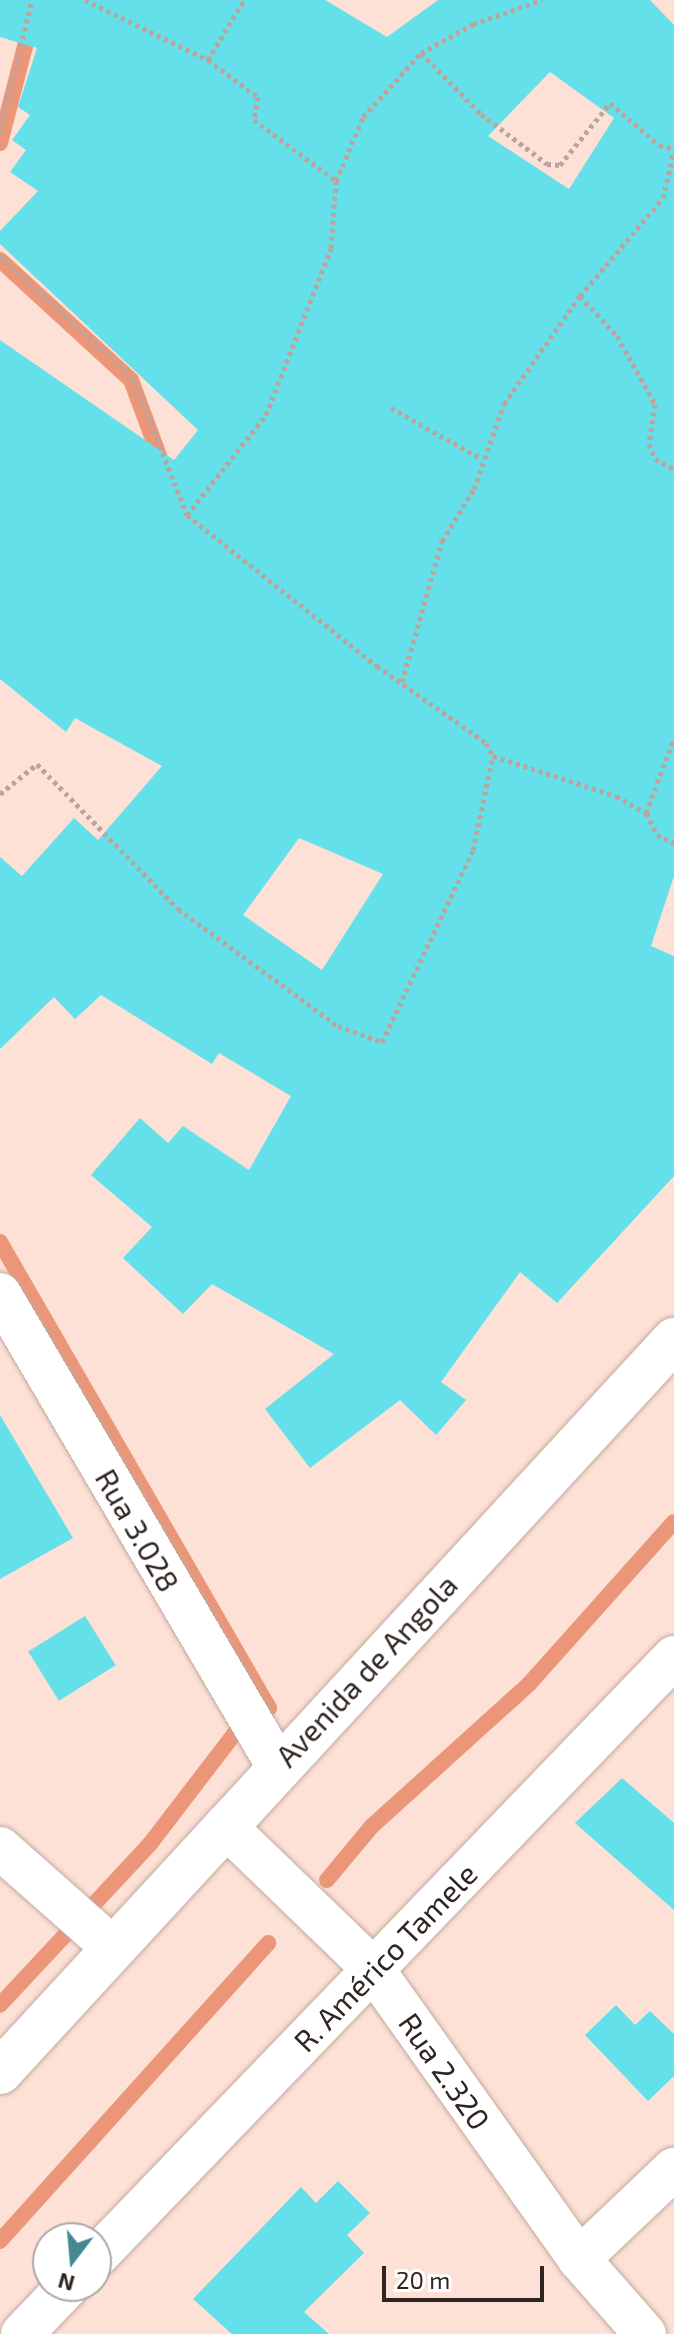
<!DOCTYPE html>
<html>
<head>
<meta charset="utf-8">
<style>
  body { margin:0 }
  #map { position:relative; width:674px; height:2334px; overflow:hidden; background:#fde1d6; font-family:"Exo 2",sans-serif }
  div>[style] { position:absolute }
  .stream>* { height:16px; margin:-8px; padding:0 8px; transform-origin:8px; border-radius:8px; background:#eb9678 }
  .building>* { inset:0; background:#64e0eb; transform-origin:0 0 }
  .path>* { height:5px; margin-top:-2.5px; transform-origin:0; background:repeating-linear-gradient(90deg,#baa49b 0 4px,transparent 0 8px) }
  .roads { filter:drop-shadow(0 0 2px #c4a99f) drop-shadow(0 0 2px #c4a99f) }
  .minor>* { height:42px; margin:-21px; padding:0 21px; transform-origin:21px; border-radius:21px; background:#fff }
  .secondary>* { height:44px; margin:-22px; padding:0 22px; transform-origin:22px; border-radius:22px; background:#fff }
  span { translate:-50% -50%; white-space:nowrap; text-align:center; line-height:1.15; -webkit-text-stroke:7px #fff; paint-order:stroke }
  .street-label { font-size:30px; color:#2f2521 }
  .north { position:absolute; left:32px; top:2222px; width:80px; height:80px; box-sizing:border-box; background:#fff; border:2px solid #aca8a6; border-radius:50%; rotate:196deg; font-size:22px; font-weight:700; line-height:32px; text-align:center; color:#2f2521 }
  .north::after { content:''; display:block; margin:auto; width:28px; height:36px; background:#428990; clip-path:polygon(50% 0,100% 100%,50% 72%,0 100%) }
  .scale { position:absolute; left:382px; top:2266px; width:162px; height:36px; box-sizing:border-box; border:4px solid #2f2521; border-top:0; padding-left:10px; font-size:24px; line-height:28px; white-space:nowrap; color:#2f2521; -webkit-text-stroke:6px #fff; paint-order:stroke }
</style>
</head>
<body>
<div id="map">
  <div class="stream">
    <div style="left:0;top:143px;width:148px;rotate:-75.5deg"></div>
    <div style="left:0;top:260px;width:178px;rotate:42.5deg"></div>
    <div style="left:131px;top:380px;width:92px;rotate:69.6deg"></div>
    <div style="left:0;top:1242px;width:538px;rotate:60deg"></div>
    <div style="left:269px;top:1708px;width:27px;rotate:153deg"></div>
    <div style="left:245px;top:1720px;width:156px;rotate:127.5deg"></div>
    <div style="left:150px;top:1844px;width:220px;rotate:133deg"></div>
    <div style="left:327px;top:1880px;width:70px;rotate:-50.2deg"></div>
    <div style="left:372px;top:1826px;width:212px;rotate:-42.1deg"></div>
    <div style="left:529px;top:1684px;width:217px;rotate:-48.2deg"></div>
    <div style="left:0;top:2241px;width:401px;rotate:-48deg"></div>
  </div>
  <div class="building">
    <div style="clip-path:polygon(evenodd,0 0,325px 0,387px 37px,438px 0,650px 0,674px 25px,674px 876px,651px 946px,674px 956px,674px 1176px,557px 1303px,520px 1272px,441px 1382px,466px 1400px,436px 1435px,400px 1400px,310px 1468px,265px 1409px,334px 1354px,212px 1284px,183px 1314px,123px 1258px,152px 1227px,91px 1175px,140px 1118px,168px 1143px,183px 1126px,249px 1170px,291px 1096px,219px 1053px,212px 1064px,101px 995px,75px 1019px,54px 997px,0 1049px,0 857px,22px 876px,74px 818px,98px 840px,162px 766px,75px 718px,66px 732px,0 679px,0 340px,174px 460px,198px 430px,0 244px,0 231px,38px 191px,10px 172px,26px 150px,12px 140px,30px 115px,18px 107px,37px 48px,0 37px,0 0,550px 72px,614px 118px,569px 189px,488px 136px,550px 72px,0 0,299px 838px,383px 874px,322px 970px,243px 915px,299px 838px)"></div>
    <div style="clip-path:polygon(0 1415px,73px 1538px,0 1579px)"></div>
    <div style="left:85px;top:1616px;width:58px;height:67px;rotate:58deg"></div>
    <div style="clip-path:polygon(622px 1778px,674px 1823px,674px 1910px,575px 1823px)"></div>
    <div style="clip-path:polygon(616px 2005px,635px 2025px,650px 2011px,674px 2034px,674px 2076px,648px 2101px,585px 2035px)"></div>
    <div style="clip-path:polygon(338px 2181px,370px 2213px,347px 2235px,364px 2253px,304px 2312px,329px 2334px,232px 2334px,193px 2299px,301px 2187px,316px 2203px)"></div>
  </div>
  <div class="path">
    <div style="left:85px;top:0;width:137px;rotate:26deg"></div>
    <div style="left:208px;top:60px;width:62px;rotate:36.5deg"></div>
    <div style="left:258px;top:97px;width:23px;rotate:100deg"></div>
    <div style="left:254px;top:120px;width:102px;rotate:36.6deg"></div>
    <div style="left:336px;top:181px;width:69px;rotate:-67.1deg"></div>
    <div style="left:363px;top:117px;width:86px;rotate:-47.8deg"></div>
    <div style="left:421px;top:53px;width:60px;rotate:-29.1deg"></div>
    <div style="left:473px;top:24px;width:73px;rotate:-19.2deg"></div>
    <div style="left:421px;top:53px;width:86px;rotate:45.5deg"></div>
    <div style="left:481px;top:114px;width:83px;rotate:37.1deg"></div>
    <div style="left:547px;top:164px;width:13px;rotate:4deg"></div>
    <div style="left:560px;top:165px;width:80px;rotate:-51.1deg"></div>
    <div style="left:610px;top:103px;width:65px;rotate:40.6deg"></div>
    <div style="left:659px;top:145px;width:16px;rotate:15deg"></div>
    <div style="left:208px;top:60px;width:70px;rotate:-59deg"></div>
    <div style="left:0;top:132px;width:136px;rotate:-76.4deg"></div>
    <div style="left:0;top:256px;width:180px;rotate:42.5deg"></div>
    <div style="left:133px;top:378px;width:147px;rotate:68.5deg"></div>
    <div style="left:187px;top:515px;width:243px;rotate:38.5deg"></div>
    <div style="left:377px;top:666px;width:133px;rotate:35.2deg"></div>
    <div style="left:486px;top:743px;width:15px;rotate:62deg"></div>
    <div style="left:493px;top:756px;width:129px;rotate:18deg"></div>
    <div style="left:616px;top:796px;width:34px;rotate:30deg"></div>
    <div style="left:646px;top:813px;width:25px;rotate:63deg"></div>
    <div style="left:657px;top:835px;width:19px;rotate:25deg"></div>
    <div style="left:580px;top:296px;width:54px;rotate:47.2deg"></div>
    <div style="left:617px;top:336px;width:78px;rotate:60.8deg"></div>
    <div style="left:655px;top:404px;width:40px;rotate:98.5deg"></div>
    <div style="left:649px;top:444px;width:16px;rotate:68deg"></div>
    <div style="left:655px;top:459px;width:21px;rotate:28deg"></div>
    <div style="left:391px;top:408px;width:104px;rotate:29.3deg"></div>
    <div style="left:187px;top:515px;width:127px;rotate:-51.7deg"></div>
    <div style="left:266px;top:415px;width:179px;rotate:-68.7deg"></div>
    <div style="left:331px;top:248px;width:67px;rotate:-85.7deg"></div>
    <div style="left:402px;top:682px;width:147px;rotate:-74.2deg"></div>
    <div style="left:442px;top:541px;width:61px;rotate:-58.4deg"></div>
    <div style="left:474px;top:489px;width:90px;rotate:-70.6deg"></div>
    <div style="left:504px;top:404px;width:132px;rotate:-54.9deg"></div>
    <div style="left:580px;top:296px;width:128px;rotate:-49.7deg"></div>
    <div style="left:663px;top:198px;width:48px;rotate:-76.8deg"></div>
    <div style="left:0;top:794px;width:48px;rotate:-39deg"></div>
    <div style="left:37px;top:764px;width:202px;rotate:45.8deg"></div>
    <div style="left:178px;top:909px;width:198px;rotate:36.2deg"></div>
    <div style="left:338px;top:1026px;width:47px;rotate:20deg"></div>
    <div style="left:382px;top:1042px;width:212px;rotate:-64.6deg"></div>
    <div style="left:473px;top:850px;width:96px;rotate:-78deg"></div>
    <div style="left:646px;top:813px;width:80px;rotate:-69.5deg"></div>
  </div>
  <div class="roads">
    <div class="minor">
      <div style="left:0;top:1294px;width:546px;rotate:59.54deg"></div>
      <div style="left:225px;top:1826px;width:206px;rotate:44deg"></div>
      <div style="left:373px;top:1969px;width:356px;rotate:54.6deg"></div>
      <div style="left:579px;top:2259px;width:100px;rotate:48.7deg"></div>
      <div style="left:0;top:1848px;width:149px;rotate:41.5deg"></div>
      <div style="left:96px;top:2257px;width:833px;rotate:-46.07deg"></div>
      <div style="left:579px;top:2259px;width:131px;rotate:-43.5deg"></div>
      <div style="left:22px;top:2334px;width:66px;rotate:-46.2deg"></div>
    </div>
    <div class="secondary">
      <div style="left:0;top:2072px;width:995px;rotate:-47.36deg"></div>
    </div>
  </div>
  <div class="street-label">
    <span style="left:138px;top:1530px;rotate:60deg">Rua 3.028</span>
    <span style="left:366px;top:1670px;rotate:-47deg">Avenida de Angola</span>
    <span style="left:385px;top:1957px;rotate:-46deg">R. Américo Tamele</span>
    <span style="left:445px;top:2071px;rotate:55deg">Rua 2.320</span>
  </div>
  <div class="north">N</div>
  <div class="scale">20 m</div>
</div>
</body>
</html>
